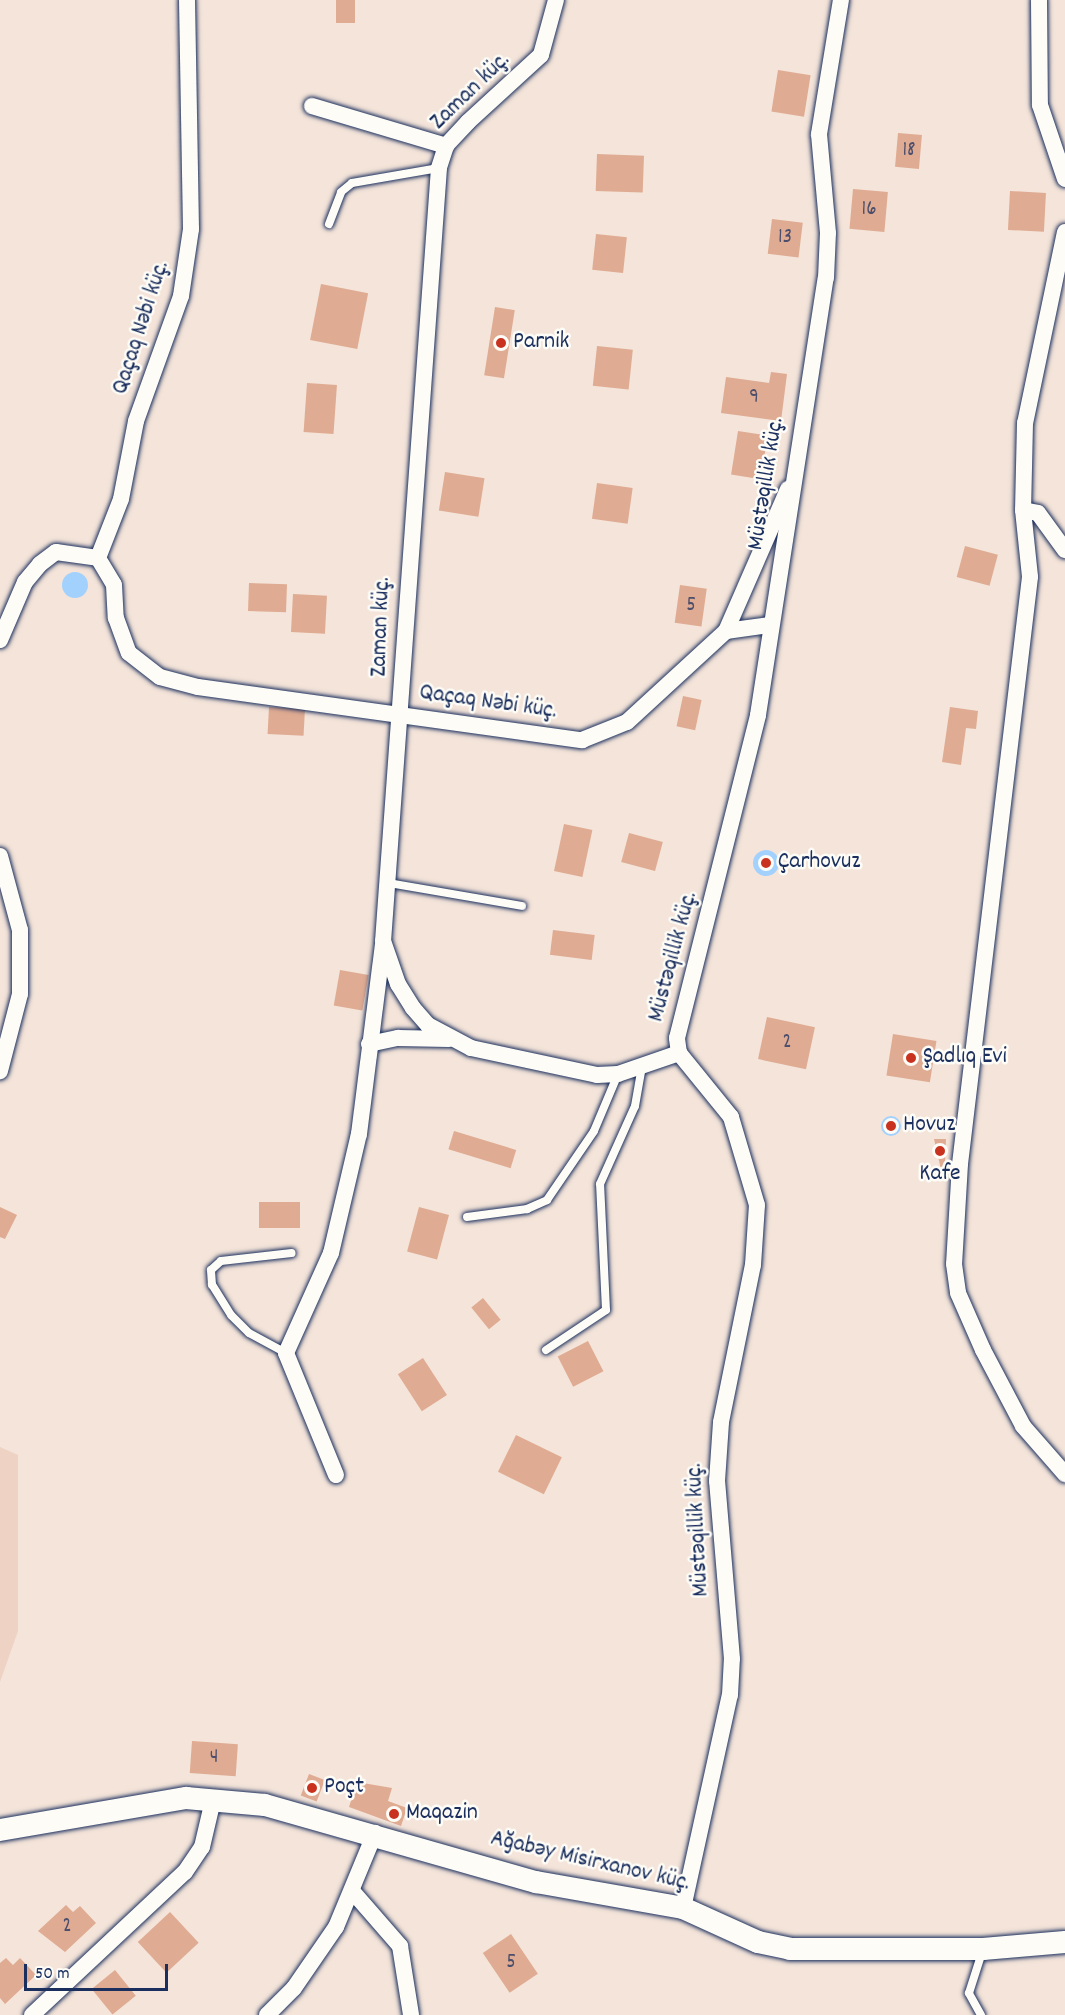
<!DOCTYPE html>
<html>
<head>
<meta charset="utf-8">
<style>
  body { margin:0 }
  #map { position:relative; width:1065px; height:2015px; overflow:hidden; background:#f4e4d9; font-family:Dekko,sans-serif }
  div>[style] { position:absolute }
  .built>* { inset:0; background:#eed3c4 }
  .water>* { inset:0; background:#a2d1fe }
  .round { border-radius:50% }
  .building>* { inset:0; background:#dfab92; transform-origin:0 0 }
  .roads { filter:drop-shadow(0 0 2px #1b2f5e) drop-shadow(0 0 2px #1b2f5e) }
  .lane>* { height:8px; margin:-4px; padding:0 4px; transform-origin:4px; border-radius:4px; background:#fdfcf7 }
  .street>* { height:16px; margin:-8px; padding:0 8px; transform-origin:8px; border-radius:8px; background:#fdfcf7 }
  .secondary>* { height:22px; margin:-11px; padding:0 11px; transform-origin:11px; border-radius:11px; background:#fdfcf7 }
  .dots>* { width:16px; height:16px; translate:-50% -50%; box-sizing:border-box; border:3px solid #fdfcf7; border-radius:50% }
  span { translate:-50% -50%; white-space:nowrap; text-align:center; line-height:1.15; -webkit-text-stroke:5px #fdfcf7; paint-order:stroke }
  .number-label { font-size:21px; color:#4c4e6b }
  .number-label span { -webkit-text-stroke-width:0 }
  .street-label { font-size:24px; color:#1b2f5e }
  .poi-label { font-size:24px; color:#1b2f5e }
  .left { translate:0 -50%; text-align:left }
  .scale { position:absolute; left:24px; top:1964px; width:144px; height:27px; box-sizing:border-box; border:3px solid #1b2f5e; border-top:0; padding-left:8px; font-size:18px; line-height:21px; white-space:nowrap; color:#1b2f5e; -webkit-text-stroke:4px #fdfcf7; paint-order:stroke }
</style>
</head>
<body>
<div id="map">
  <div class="built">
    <div style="clip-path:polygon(0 1447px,18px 1455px,18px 1631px,0 1682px)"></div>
  </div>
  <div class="water">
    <div class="round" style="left:62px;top:572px;width:26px;height:26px"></div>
    <div class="round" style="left:753px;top:850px;width:26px;height:26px"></div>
    <div class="round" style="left:881px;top:1116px;width:20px;height:20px"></div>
  </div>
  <div class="building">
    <div style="left:336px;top:0;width:19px;height:23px"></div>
    <div style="left:778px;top:70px;width:33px;height:42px;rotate:9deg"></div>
    <div style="left:898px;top:133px;width:24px;height:34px;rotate:5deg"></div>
    <div style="left:597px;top:154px;width:47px;height:37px;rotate:2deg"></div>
    <div style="left:853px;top:189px;width:35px;height:40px;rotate:5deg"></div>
    <div style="left:1010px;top:191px;width:36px;height:39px;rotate:3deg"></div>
    <div style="left:772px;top:219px;width:31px;height:35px;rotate:7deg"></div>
    <div style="left:596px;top:234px;width:31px;height:36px;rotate:6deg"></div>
    <div style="left:321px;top:284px;width:48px;height:57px;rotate:11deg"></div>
    <div style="left:495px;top:307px;width:20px;height:69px;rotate:9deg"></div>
    <div style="left:597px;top:346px;width:36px;height:40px;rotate:6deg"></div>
    <div style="clip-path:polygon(771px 372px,787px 374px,781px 421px,721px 413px,726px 377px,769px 383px)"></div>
    <div style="left:307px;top:383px;width:30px;height:49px;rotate:4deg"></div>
    <div style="left:738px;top:431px;width:30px;height:44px;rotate:9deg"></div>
    <div style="left:445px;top:472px;width:40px;height:39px;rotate:9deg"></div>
    <div style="left:597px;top:483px;width:36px;height:36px;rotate:8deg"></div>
    <div style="left:965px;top:546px;width:34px;height:32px;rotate:15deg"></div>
    <div style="left:249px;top:583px;width:38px;height:28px;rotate:2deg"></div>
    <div style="left:680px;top:585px;width:27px;height:38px;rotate:8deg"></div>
    <div style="left:293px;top:594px;width:34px;height:38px;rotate:3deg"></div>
    <div style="left:683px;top:696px;width:19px;height:31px;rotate:12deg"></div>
    <div style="left:269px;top:707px;width:36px;height:27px;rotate:3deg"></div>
    <div style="clip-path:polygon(950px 707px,978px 711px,976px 729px,966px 728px,961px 765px,942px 762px)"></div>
    <div style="left:564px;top:824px;width:29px;height:48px;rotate:12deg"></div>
    <div style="left:629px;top:833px;width:35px;height:30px;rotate:15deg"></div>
    <div style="left:553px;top:930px;width:42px;height:25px;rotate:7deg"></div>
    <div style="left:340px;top:970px;width:29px;height:36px;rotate:10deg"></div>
    <div style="left:767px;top:1017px;width:49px;height:43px;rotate:12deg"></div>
    <div style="left:893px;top:1034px;width:44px;height:42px;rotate:9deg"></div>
    <div style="left:454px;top:1131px;width:65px;height:19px;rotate:17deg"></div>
    <div style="clip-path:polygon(934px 1139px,946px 1139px,945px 1162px,952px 1174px,943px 1178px)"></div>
    <div style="left:259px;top:1202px;width:41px;height:26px"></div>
    <div style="clip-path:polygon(0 1207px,17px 1215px,5px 1239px,0 1237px)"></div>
    <div style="left:419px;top:1207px;width:31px;height:46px;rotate:15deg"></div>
    <div style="left:483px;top:1298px;width:28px;height:15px;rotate:51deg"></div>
    <div style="left:588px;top:1341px;width:34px;height:34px;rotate:63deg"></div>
    <div style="left:423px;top:1358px;width:44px;height:30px;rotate:57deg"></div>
    <div style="left:516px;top:1435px;width:51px;height:41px;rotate:26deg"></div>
    <div style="left:192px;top:1741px;width:46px;height:32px;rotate:4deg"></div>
    <div style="left:309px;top:1774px;width:17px;height:23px;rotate:21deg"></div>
    <div style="clip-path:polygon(357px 1782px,392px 1788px,388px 1801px,407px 1808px,401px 1826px,349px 1807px)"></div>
    <div style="clip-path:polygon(66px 1905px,73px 1912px,80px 1906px,96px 1923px,65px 1952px,38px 1931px)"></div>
    <div style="left:170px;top:1912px;width:42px;height:44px;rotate:47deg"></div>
    <div style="left:511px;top:1934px;width:48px;height:34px;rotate:56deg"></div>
    <div style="clip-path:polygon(6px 1958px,13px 1965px,20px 1958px,36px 1975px,5px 2004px,0 1998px,0 1963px)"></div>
    <div style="left:115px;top:1970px;width:33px;height:30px;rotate:51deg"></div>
  </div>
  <div class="roads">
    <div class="lane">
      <div style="left:329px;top:224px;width:34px;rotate:-69deg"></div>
      <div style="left:341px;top:192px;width:14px;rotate:-39deg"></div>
      <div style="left:352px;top:183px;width:88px;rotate:-9.8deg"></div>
      <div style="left:389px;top:883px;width:135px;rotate:9.8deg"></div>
      <div style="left:467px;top:1217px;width:61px;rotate:-7.6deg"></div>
      <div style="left:527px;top:1209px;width:22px;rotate:-24deg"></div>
      <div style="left:547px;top:1200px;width:83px;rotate:-55.7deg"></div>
      <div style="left:594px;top:1131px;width:62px;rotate:-67.2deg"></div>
      <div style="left:546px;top:1350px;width:72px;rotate:-33.7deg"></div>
      <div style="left:606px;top:1310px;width:126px;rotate:-92.7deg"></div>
      <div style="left:600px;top:1184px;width:85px;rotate:-65.8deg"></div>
      <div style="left:635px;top:1106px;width:40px;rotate:-80deg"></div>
      <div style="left:286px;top:1353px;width:42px;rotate:-151.6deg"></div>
      <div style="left:249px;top:1333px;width:25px;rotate:-135deg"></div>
      <div style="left:231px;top:1315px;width:36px;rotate:-122deg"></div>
      <div style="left:212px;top:1285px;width:15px;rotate:-94deg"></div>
      <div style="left:211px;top:1270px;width:13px;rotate:-42deg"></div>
      <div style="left:221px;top:1261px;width:71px;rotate:-6.4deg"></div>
      <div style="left:981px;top:2015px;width:25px;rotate:-119deg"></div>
      <div style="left:969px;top:1993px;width:46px;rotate:-72.3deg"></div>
    </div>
    <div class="street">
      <div style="left:556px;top:0;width:57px;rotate:105.3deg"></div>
      <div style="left:541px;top:55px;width:99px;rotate:137.5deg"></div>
      <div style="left:468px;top:122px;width:33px;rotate:133deg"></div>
      <div style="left:446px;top:146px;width:23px;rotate:108deg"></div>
      <div style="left:439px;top:168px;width:775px;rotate:94.14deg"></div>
      <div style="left:383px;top:941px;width:46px;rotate:70.8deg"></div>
      <div style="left:398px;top:984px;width:28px;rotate:58deg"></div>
      <div style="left:413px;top:1008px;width:23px;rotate:49deg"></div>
      <div style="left:428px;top:1025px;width:49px;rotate:28.1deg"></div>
      <div style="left:471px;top:1048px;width:129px;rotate:12.1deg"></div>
      <div style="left:597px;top:1075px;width:21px;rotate:-3deg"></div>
      <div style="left:618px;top:1074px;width:65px;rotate:-19deg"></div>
      <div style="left:1039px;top:0;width:105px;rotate:89.5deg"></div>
      <div style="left:1040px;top:105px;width:78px;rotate:71.3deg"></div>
      <div style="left:312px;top:106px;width:140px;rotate:16.6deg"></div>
      <div style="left:1065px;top:232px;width:195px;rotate:101.8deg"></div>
      <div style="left:1025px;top:423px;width:87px;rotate:91.3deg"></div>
      <div style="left:1023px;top:510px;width:67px;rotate:84deg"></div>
      <div style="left:1030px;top:577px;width:591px;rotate:96.8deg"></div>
      <div style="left:960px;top:1164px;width:100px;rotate:93.4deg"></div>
      <div style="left:954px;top:1264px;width:29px;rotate:82deg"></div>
      <div style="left:958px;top:1293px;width:62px;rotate:66.3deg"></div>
      <div style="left:983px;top:1350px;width:86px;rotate:62.2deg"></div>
      <div style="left:1023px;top:1426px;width:64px;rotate:48.8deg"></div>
      <div style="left:1023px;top:510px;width:15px;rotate:11deg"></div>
      <div style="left:1038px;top:513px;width:46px;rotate:53.9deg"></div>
      <div style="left:98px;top:558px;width:31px;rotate:59deg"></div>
      <div style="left:114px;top:585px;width:33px;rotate:87deg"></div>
      <div style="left:116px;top:618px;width:37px;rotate:70deg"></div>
      <div style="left:129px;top:653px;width:39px;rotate:38deg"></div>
      <div style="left:160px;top:677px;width:39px;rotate:15deg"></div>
      <div style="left:198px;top:687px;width:388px;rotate:7.9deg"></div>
      <div style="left:582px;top:740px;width:48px;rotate:-21.8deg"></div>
      <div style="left:627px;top:722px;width:134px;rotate:-42.6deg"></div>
      <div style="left:726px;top:631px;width:43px;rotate:-7.9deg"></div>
      <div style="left:726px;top:631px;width:155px;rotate:-66.4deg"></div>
      <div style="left:0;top:640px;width:63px;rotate:-66.7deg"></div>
      <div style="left:25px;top:582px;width:23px;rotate:-50deg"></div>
      <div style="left:40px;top:564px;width:20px;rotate:-37deg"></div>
      <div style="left:56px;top:552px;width:42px;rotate:8.1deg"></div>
      <div style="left:98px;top:558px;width:63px;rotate:-68.7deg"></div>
      <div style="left:121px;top:499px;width:79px;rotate:-79.1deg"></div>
      <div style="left:136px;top:421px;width:133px;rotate:-70.2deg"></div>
      <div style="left:181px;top:296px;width:68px;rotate:-81.5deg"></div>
      <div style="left:191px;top:229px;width:229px;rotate:-91deg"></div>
      <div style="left:0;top:856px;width:77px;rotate:74.9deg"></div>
      <div style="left:20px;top:930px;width:64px;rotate:90deg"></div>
      <div style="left:20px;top:994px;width:80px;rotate:104.6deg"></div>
      <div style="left:369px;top:1044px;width:30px;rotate:-12deg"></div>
      <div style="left:398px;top:1038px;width:51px;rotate:1.1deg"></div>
      <div style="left:336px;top:1475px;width:132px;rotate:-112.3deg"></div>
      <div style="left:286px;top:1353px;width:110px;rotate:-65.8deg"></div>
      <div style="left:331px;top:1253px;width:122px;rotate:-76.8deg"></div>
      <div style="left:359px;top:1134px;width:191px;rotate:-82.8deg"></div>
      <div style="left:353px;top:1892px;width:72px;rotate:49deg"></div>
      <div style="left:400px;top:1946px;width:70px;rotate:80.9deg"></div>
      <div style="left:683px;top:1908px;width:218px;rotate:-77.6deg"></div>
      <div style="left:730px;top:1695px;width:36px;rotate:-87deg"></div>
      <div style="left:732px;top:1659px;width:179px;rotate:-94.8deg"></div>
      <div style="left:717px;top:1481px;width:59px;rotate:-86.1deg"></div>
      <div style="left:721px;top:1422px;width:160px;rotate:-78.5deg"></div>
      <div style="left:753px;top:1265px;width:60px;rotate:-86.2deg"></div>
      <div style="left:757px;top:1205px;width:92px;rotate:-106.5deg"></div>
      <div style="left:731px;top:1117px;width:82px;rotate:-129.1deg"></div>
      <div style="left:679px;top:1053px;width:15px;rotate:-98deg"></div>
      <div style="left:677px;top:1038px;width:333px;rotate:-75.9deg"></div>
      <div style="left:758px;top:715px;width:442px;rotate:-81.2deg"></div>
      <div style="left:826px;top:278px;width:45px;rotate:-87.5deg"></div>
      <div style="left:828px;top:233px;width:99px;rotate:-95.2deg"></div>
      <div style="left:819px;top:134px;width:136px;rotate:-80.7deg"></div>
      <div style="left:32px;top:2015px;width:209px;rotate:-43.1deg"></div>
      <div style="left:185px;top:1872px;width:30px;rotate:-56deg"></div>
      <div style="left:202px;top:1847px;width:48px;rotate:-76.8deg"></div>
      <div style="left:267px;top:2015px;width:38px;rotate:-45deg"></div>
      <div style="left:294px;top:1988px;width:74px;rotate:-55.5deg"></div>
      <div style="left:336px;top:1927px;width:102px;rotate:-67.5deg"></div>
    </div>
    <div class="secondary">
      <div style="left:0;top:1830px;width:189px;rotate:-9.8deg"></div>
      <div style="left:186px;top:1798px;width:79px;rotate:5.1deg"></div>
      <div style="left:265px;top:1805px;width:282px;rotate:15.9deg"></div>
      <div style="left:536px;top:1882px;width:149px;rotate:10deg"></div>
      <div style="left:683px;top:1908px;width:82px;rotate:24.4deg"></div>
      <div style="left:758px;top:1942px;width:33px;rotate:12deg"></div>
      <div style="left:790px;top:1949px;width:193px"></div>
      <div style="left:983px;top:1949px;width:82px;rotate:-4.9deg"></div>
    </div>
  </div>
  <div class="dots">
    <div style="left:501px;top:343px;background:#c8321e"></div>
    <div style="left:766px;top:863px;background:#c8321e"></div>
    <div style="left:911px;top:1058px;background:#c8321e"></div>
    <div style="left:891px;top:1126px;background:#c8321e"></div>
    <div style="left:940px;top:1151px;background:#c8321e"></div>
    <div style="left:312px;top:1788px;background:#c8321e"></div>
    <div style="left:394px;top:1814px;background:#c8321e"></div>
  </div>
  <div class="number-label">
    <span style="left:909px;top:151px">18</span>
    <span style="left:869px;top:210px">16</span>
    <span style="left:785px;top:238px">13</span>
    <span style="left:754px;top:398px">9</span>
    <span style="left:691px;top:606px">5</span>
    <span style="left:787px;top:1043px">2</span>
    <span style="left:214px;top:1758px">4</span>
    <span style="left:67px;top:1927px">2</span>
    <span style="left:511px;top:1963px">5</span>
  </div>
  <div class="street-label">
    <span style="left:471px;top:92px;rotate:-44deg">Zaman küç.</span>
    <span style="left:142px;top:328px;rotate:-72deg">Qaçaq Nəbi küç.</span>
    <span style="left:767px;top:484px;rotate:-81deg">Müstəqillik küç.</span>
    <span style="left:382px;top:627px;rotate:-88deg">Zaman küç.</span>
    <span style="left:488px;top:703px;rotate:8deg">Qaçaq Nəbi küç.</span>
    <span style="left:674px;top:957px;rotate:-75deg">Müstəqillik küç.</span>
    <span style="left:699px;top:1530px;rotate:-93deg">Müstəqillik küç.</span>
    <span style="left:590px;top:1862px;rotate:13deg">Ağabəy Misirxanov küç.</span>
  </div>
  <div class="poi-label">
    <span class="left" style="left:513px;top:343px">Parnik</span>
    <span class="left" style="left:778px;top:863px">Çarhovuz</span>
    <span class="left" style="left:923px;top:1058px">Şadlıq Evi</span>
    <span class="left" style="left:903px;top:1126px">Hovuz</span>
    <span style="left:940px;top:1175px">Kafe</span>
    <span class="left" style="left:324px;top:1788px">Poçt</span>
    <span class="left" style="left:406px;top:1814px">Maqazin</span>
  </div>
  <div class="scale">50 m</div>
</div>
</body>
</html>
